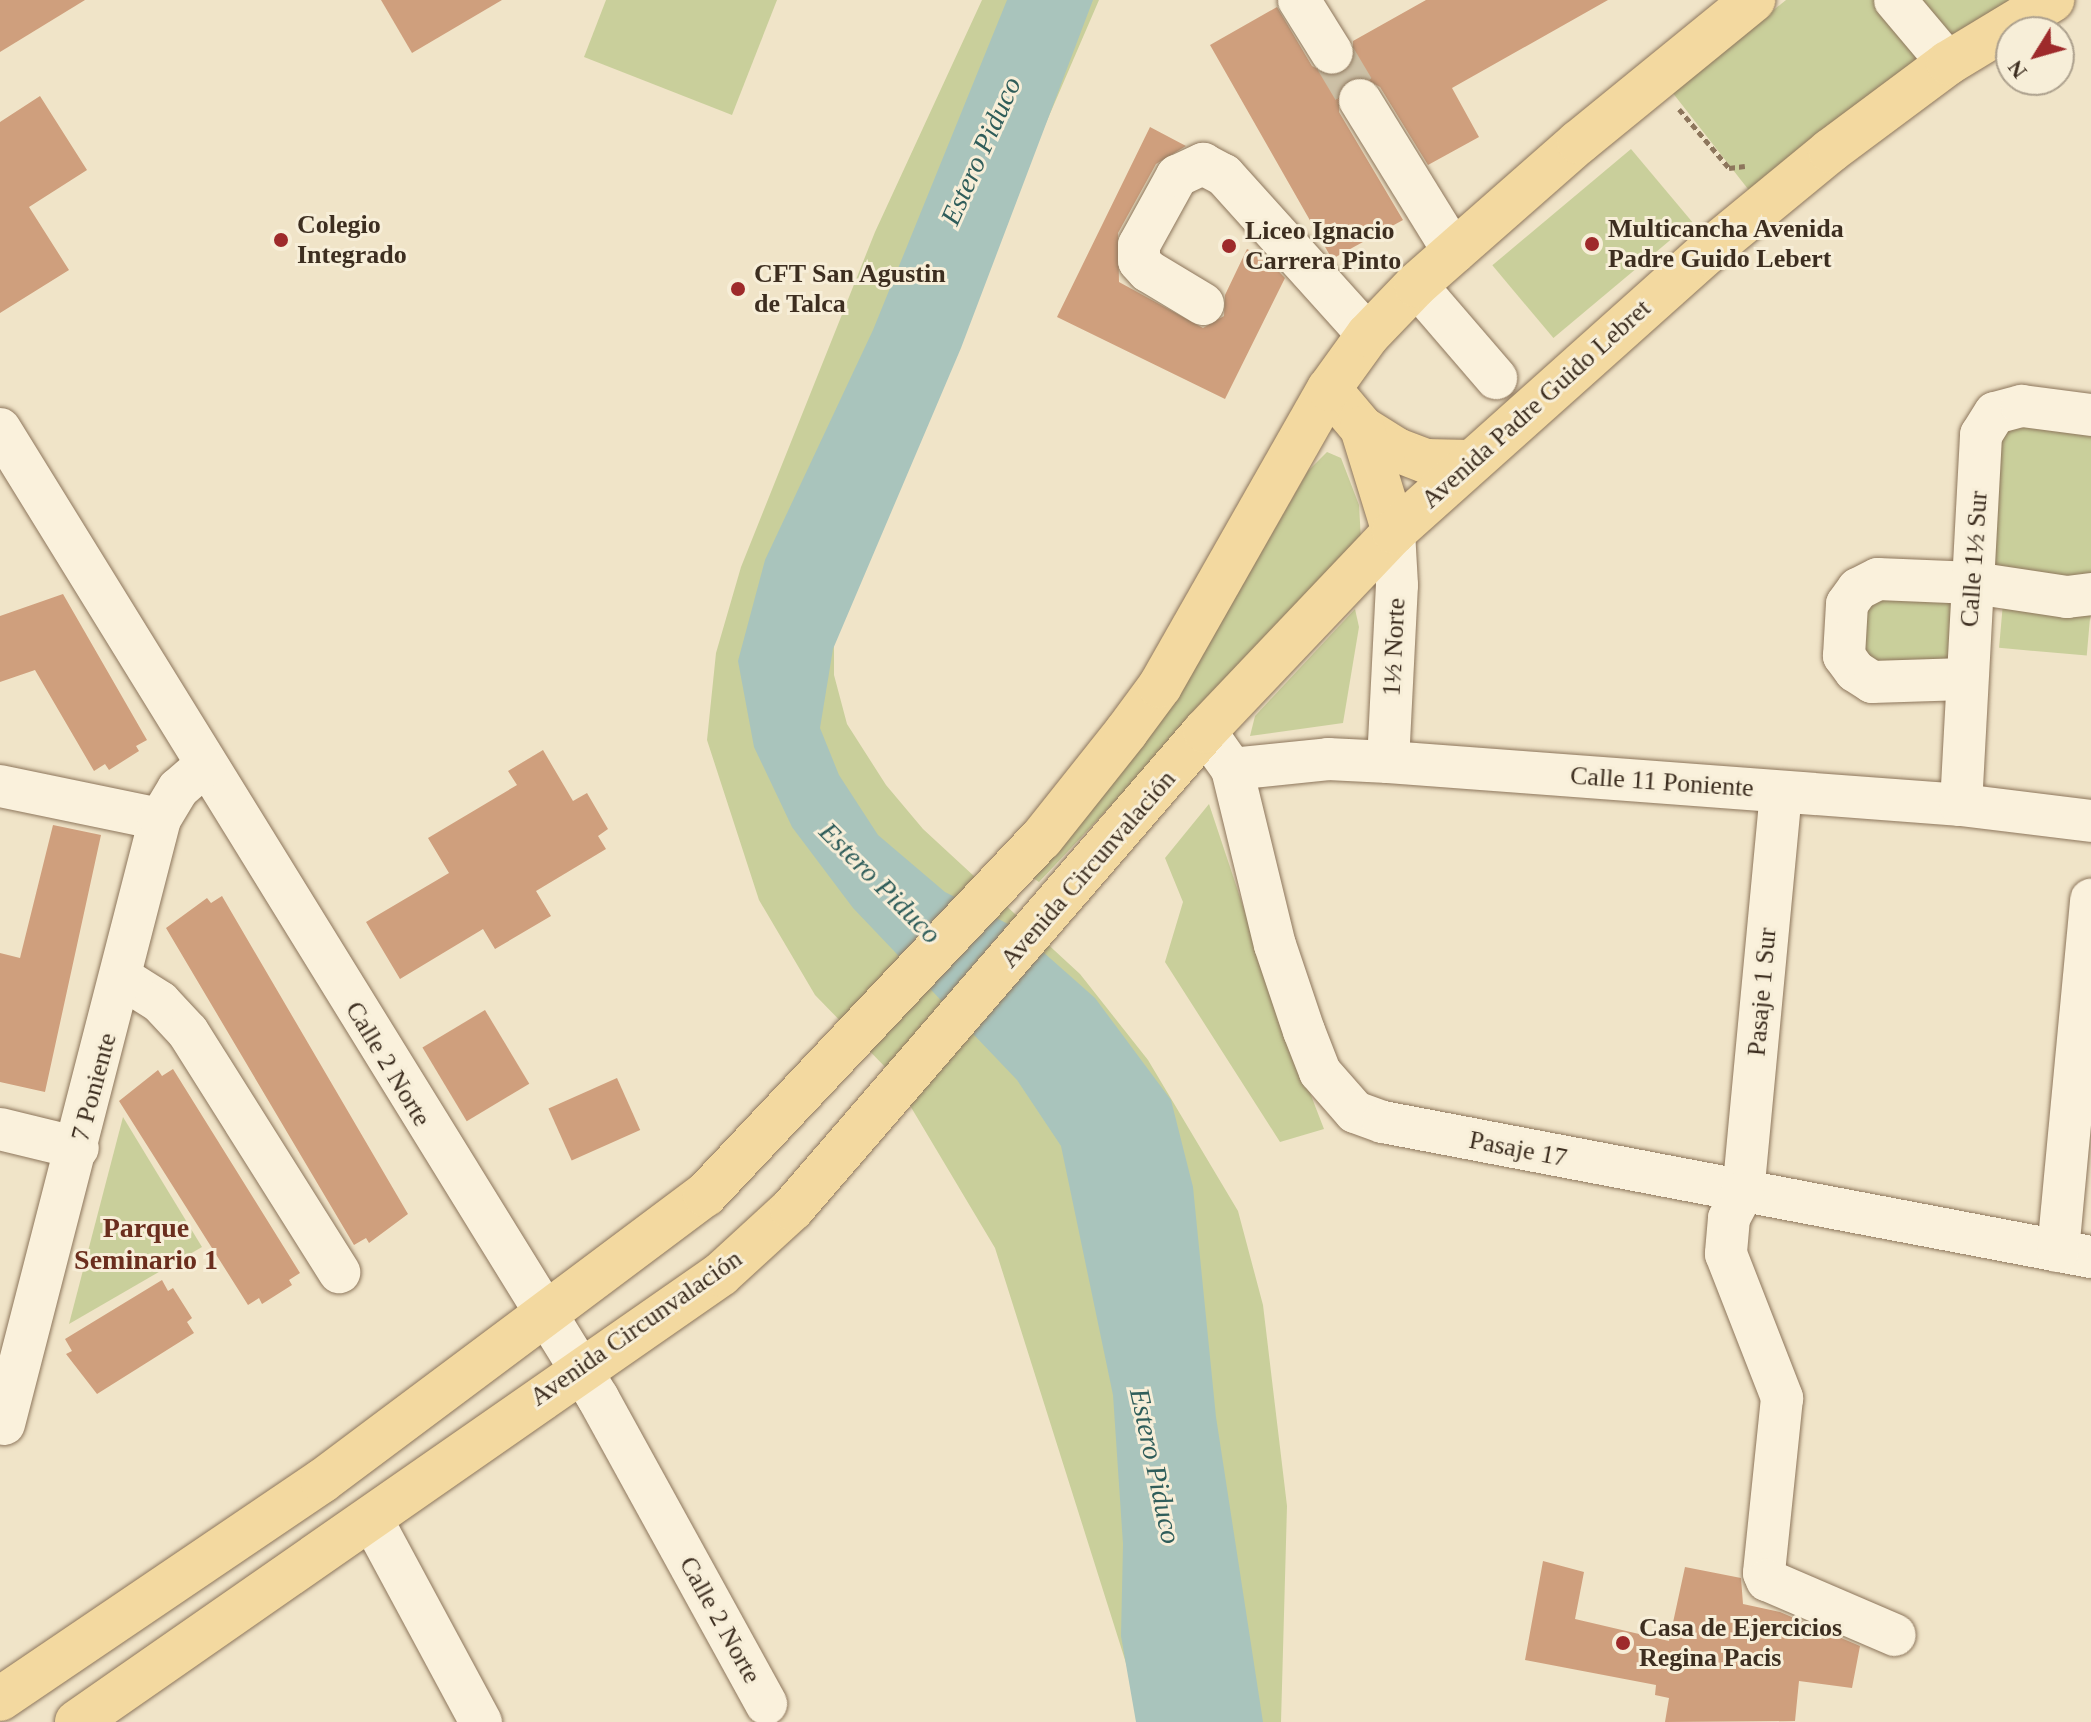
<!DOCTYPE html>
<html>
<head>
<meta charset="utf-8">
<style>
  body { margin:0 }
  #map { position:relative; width:2091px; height:1722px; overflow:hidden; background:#f0e4c8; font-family:"Times New Roman",serif }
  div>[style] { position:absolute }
  .green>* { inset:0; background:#c9cf9b; transform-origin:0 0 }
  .water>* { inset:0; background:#a9c4bc }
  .building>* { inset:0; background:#cf9f7d; transform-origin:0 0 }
  .minor-tunnel>* { height:42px; margin-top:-21px; transform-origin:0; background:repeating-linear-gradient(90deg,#ccc0a6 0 42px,transparent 0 63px) }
  .path>* { height:5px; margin-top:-2.5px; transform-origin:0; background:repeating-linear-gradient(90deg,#8d765c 0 6px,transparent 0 10px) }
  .roads { filter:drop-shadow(0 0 2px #8d765c) drop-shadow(0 0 2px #8d765c) }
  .minor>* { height:42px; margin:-21px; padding:0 21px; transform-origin:21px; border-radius:21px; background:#faf1dc }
  .major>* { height:44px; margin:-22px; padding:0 22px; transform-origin:22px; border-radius:22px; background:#f3d9a0 }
  .dots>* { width:22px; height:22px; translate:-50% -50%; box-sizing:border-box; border:4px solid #f7eed8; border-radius:50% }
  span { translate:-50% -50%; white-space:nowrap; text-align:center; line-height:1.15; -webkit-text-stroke:6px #f7eed8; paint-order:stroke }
  .poi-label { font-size:26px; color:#3d2e20; font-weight:700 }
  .left { translate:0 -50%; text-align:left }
  .street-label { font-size:26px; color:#3d2e20 }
  .water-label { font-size:28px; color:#2f5d5a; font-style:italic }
  .neighbourhood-label { font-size:28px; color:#6b2e1e; font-weight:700 }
  .north { position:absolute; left:1995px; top:16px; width:80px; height:80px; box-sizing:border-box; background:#f7eed8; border:2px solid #ada18e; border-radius:50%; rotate:233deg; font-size:22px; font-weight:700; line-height:32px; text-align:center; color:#3d2e20 }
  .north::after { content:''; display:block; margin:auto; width:28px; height:36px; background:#9e2a2b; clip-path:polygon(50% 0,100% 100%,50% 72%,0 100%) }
</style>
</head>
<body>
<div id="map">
  <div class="green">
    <div style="clip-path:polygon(606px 0,777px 0,732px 115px,584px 57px)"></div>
    <div style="clip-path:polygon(982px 0,1099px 0,834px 615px,834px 675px,847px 724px,886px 785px,923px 829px,1080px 974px,1148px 1060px,1238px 1211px,1263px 1305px,1287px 1506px,1281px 1722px,1137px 1722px,1132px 1682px,995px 1248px,890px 1072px,815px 995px,759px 900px,707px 740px,716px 653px,741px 567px,875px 232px)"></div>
    <div style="clip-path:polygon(1786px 0,2020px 0,1755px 198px,1672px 92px)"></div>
    <div style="left:1631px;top:149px;width:95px;height:181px;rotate:50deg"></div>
    <div style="clip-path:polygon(2091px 415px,2091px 594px,1974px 583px,1965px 679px,1872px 682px,1847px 604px,1974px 582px,1981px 435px)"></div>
    <div style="clip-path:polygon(1327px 452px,1341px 458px,1359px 505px,1361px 540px,1039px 882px,1030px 876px,1180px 694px,1308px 471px)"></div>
    <div style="left:2003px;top:603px;width:88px;height:45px;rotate:5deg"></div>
    <div style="clip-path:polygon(1355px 609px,1359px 627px,1343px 723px,1250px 736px,1255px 716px)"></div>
    <div style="clip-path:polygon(1209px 804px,1276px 1005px,1324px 1129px,1280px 1142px,1165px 962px,1183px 902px,1165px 858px)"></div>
    <div style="clip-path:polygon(123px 1117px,202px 1247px,69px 1324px)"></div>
  </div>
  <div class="water">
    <div style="clip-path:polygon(1007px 0,1093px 0,961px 348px,833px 649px,820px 728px,839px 775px,878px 835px,945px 892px,1016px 928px,1095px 998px,1171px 1100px,1193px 1187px,1216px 1417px,1263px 1722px,1136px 1722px,1121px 1636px,1123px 1544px,1113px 1395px,1061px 1146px,1017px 1080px,853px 908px,792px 827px,754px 747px,738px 661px,765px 560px,873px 330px)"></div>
  </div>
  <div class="building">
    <div style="clip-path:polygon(0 0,85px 0,0 52px)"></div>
    <div style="clip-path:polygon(381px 0,502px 0,412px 53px)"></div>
    <div style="clip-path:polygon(1426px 0,1608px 0,1452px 88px,1479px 137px,1428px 165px,1380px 87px,1360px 76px,1347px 80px,1339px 89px,1339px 112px,1403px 220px,1332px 259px,1210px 45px,1277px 7px,1312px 66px,1334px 77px,1353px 65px,1353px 41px)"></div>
    <div style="clip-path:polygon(40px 96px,87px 170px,29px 207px,69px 270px,0 313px,0 122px)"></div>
    <div style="clip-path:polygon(1150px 127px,1186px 146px,1156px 164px,1118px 233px,1119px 282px,1203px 328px,1224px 316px,1225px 295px,1247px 249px,1266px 258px,1285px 278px,1225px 399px,1057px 317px)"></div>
    <div style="clip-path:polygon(63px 594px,147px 740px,136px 746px,139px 751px,109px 770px,105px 764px,94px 771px,35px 670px,0 682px,0 616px)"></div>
    <div style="clip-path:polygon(543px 750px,573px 801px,587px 793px,608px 829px,598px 836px,606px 849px,536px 891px,551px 916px,495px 949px,483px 929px,400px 979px,366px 922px,449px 873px,428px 838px,517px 785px,508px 771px)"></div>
    <div style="clip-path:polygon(53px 825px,101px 835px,45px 1092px,0 1082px,0 953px,20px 958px)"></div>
    <div style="clip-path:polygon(222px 896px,408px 1214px,369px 1243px,366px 1238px,354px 1245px,166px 928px,207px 898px,211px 903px)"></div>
    <div style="left:485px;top:1010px;width:86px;height:73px;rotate:59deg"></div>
    <div style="clip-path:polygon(173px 1069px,300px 1273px,289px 1280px,292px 1285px,262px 1304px,259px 1298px,248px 1305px,119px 1101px,158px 1070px,162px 1076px)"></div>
    <div style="left:617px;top:1078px;width:57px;height:75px;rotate:66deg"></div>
    <div style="clip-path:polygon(162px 1280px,168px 1291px,173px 1288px,192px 1318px,187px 1322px,194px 1333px,97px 1394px,66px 1354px,72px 1351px,65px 1339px)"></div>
    <div style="clip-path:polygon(1543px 1561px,1584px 1572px,1575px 1619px,1669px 1641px,1685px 1567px,1741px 1578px,1743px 1604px,1780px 1612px,1860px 1646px,1852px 1688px,1799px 1681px,1795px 1721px,1665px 1722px,1669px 1698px,1655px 1695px,1656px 1685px,1525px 1660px)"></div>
  </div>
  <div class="minor-tunnel">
    <div style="left:1332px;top:53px;width:55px;rotate:59.2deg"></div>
  </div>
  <div class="path">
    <div style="left:1679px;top:109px;width:77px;rotate:49.7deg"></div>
    <div style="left:1729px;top:168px;width:16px;rotate:-7deg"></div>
  </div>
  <div class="roads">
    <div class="minor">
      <div style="left:1299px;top:0;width:62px;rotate:58.1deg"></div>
      <div style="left:1895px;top:0;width:82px;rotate:49.9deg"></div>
      <div style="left:1360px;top:100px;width:179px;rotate:58.3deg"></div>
      <div style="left:1416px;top:285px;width:123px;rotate:49.3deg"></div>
      <div style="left:1203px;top:304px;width:64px;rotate:-149deg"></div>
      <div style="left:1148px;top:271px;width:13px;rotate:-132deg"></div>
      <div style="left:1139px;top:261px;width:16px;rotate:-90deg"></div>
      <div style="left:1139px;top:245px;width:79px;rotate:-61.2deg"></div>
      <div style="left:1177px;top:176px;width:29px;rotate:-25deg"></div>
      <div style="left:1203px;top:164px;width:24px;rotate:28deg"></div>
      <div style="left:1224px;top:175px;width:215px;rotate:48deg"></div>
      <div style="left:0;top:429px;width:1139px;rotate:58.32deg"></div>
      <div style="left:598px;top:1398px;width:349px;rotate:61.2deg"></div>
      <div style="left:1965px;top:679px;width:93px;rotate:178.2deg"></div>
      <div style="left:1872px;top:682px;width:20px;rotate:-147deg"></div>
      <div style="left:1855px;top:671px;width:19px;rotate:-126deg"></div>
      <div style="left:1844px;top:656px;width:52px;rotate:-86.7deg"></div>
      <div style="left:1847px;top:604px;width:19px;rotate:-54deg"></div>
      <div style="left:1858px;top:589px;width:22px;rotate:-27deg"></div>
      <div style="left:1878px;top:579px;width:96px;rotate:2.4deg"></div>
      <div style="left:1974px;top:583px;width:94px;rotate:8.6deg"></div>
      <div style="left:2067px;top:597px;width:24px;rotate:-7deg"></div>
      <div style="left:1205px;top:731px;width:47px;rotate:54.6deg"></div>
      <div style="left:1232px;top:769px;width:181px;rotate:76.3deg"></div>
      <div style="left:1275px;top:945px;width:91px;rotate:71.4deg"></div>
      <div style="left:1304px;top:1031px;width:44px;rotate:68.7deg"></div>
      <div style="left:1320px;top:1072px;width:53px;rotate:48.8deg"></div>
      <div style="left:1355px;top:1112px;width:30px;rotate:20deg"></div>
      <div style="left:1383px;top:1122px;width:721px;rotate:10.8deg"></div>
      <div style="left:1388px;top:762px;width:177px;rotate:-87.1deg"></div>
      <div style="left:1397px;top:585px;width:53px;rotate:-93.2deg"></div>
      <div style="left:1232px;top:769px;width:97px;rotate:-5.9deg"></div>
      <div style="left:1328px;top:759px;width:60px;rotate:2.9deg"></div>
      <div style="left:1388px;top:762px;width:575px;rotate:4.29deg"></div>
      <div style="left:1961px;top:805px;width:131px;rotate:7deg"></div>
      <div style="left:0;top:786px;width:163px;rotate:11.7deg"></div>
      <div style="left:1781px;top:792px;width:402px;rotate:95.4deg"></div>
      <div style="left:1743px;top:1192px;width:30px;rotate:118deg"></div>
      <div style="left:1729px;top:1218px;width:36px;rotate:95deg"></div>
      <div style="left:1726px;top:1254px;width:155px;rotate:68.7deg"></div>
      <div style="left:1782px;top:1398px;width:176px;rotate:95.9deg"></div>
      <div style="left:1764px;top:1573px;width:8px;rotate:67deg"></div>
      <div style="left:1767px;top:1580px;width:139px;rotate:23.3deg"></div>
      <div style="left:1961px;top:805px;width:371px;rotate:-86.9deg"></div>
      <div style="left:1981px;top:435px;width:26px;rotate:-58deg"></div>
      <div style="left:1995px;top:413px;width:28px;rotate:-15deg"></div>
      <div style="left:2022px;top:406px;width:70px;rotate:7.4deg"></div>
      <div style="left:122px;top:978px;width:45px;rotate:32.3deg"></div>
      <div style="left:160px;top:1002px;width:41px;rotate:47deg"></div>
      <div style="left:188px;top:1032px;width:284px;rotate:57.8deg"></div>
      <div style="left:0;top:1129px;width:80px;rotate:13.7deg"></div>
      <div style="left:2058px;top:1251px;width:353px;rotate:-84.6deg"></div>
      <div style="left:4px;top:1424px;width:625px;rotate:-75.54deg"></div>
      <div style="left:160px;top:819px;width:35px;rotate:-59deg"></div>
      <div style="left:178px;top:789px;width:37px;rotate:-41deg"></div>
      <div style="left:371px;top:1518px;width:232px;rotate:61.7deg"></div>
    </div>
    <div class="major">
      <div style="left:1329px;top:389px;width:51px;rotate:49.8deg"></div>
      <div style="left:1362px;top:428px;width:41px;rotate:32.2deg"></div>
      <div style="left:1397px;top:450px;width:31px;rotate:21deg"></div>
      <div style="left:1426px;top:461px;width:43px;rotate:1.3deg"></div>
      <div style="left:1362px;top:428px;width:109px;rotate:72.9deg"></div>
      <div style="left:0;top:1699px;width:389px;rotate:-34.1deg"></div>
      <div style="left:322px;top:1481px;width:478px;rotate:-36.8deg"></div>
      <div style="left:705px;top:1195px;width:490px;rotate:-46.7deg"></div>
      <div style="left:1041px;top:839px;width:137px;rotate:-51.5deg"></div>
      <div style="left:1126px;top:732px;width:57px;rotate:-53.5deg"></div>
      <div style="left:1160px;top:686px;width:342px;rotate:-60.4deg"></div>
      <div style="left:1329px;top:389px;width:67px;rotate:-54.2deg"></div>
      <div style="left:1368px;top:335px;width:69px;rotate:-46.2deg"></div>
      <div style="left:1416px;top:285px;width:217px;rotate:-41.3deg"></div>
      <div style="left:1579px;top:142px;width:225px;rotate:-39.2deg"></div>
      <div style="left:77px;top:1722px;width:784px;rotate:-34.82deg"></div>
      <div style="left:721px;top:1274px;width:96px;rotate:-42.5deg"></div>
      <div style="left:792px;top:1209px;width:632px;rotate:-49.17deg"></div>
      <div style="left:1205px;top:731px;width:274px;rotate:-46.5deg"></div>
      <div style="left:1394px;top:532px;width:419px;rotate:-41.8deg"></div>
      <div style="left:1706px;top:253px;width:161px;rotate:-39.4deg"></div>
      <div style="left:1830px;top:151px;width:147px;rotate:-36.7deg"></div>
      <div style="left:1948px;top:63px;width:122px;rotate:-31.2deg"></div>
    </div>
  </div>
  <div class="dots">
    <div style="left:281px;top:240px;background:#9e2a2b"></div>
    <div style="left:1592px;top:244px;background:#9e2a2b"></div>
    <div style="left:1229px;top:246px;background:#9e2a2b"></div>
    <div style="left:738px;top:289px;background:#9e2a2b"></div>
    <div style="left:1623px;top:1643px;background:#9e2a2b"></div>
  </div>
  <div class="poi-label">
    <span class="left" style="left:297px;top:240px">Colegio<br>Integrado</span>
    <span class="left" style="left:1608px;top:244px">Multicancha Avenida<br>Padre Guido Lebert</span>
    <span class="left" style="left:1245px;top:246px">Liceo Ignacio<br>Carrera Pinto</span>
    <span class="left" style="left:754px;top:289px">CFT San Agustin<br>de Talca</span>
    <span class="left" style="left:1639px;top:1643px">Casa de Ejercicios<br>Regina Pacis</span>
  </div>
  <div class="street-label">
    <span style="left:1536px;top:404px;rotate:-42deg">Avenida Padre Guido Lebret</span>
    <span style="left:1974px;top:559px;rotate:-86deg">Calle 1½ Sur</span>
    <span style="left:1394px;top:647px;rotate:-87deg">1½ Norte</span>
    <span style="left:1662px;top:782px;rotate:4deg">Calle 11 Poniente</span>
    <span style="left:1088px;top:869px;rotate:-49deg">Avenida Circunvalación</span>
    <span style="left:1762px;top:992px;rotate:-85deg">Pasaje 1 Sur</span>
    <span style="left:388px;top:1064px;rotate:59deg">Calle 2 Norte</span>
    <span style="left:94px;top:1087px;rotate:-75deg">7 Poniente</span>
    <span style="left:1518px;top:1149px;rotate:11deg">Pasaje 17</span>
    <span style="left:636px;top:1328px;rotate:-35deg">Avenida Circunvalación</span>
    <span style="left:720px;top:1620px;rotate:61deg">Calle 2 Norte</span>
  </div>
  <div class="water-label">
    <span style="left:981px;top:151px;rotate:-66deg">Estero Piduco</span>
    <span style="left:880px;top:883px;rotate:45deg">Estero Piduco</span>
    <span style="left:1155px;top:1466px;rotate:78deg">Estero Piduco</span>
  </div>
  <div class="neighbourhood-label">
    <span style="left:146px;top:1244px">Parque<br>Seminario 1</span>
  </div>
  <div class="north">N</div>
</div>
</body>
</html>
